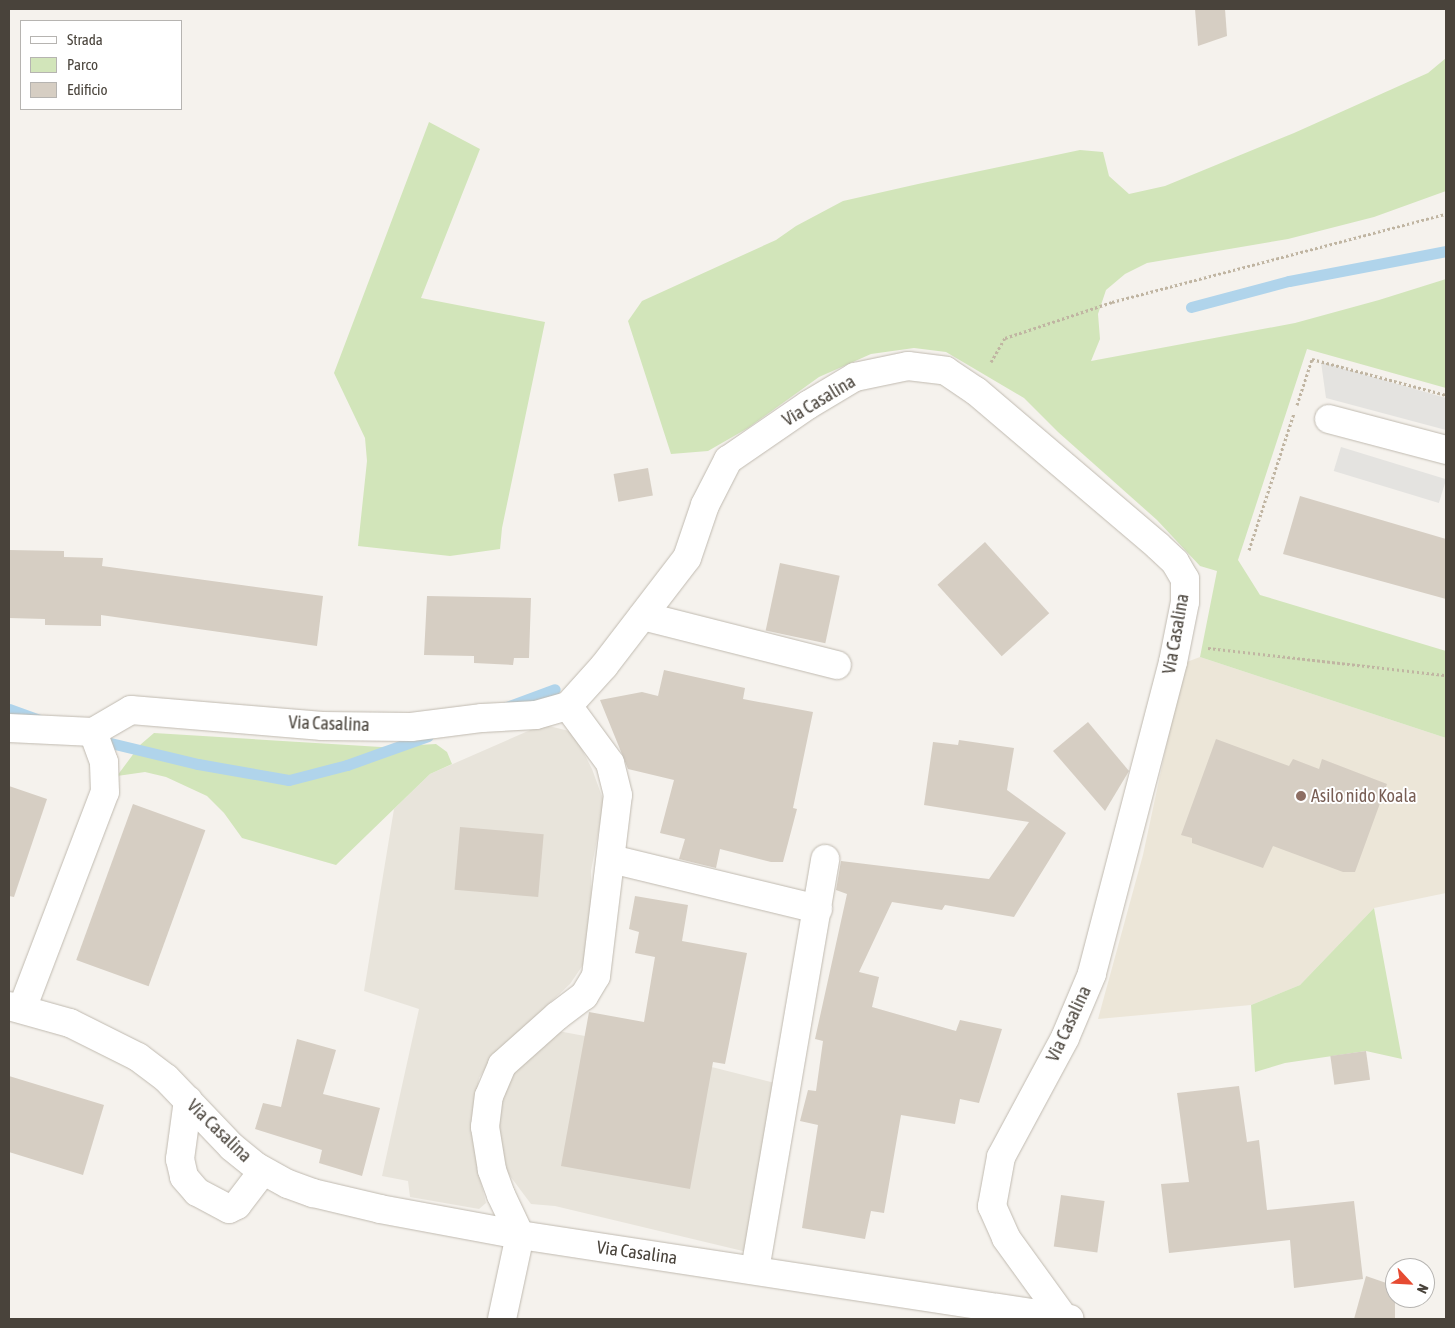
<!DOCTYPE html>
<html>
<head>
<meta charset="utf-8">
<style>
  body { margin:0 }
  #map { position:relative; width:1455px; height:1328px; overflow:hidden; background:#f5f2ed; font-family:"Asap Condensed",sans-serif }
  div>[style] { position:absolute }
  .residential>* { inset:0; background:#e8e4db }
  .education>* { inset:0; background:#ece6d8 }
  .green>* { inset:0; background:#d2e5ba }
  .parking>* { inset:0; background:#e4e3e0; transform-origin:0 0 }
  .stream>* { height:11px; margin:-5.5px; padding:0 5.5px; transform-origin:5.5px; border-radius:5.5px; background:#b0d4eb }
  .building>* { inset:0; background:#d6cec3; transform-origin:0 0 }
  .path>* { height:3px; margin-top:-1.5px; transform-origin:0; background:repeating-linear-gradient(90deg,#c0b5a2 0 2.5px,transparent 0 5px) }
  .roads { filter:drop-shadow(0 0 1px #c0bab0) drop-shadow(0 0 1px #c0bab0) }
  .minor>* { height:28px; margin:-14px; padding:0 14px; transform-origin:14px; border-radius:14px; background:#fff }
  .dots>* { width:14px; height:14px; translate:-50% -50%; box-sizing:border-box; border:2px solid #fff; border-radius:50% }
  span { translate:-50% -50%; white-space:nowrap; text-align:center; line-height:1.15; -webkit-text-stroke:4px #fff; paint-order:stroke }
  .street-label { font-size:18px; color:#49433b }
  .education-label { font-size:18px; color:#785e54 }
  .left { translate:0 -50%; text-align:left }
  .frame { position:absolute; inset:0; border:10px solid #49433b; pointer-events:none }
  .legend { position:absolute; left:20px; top:20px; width:162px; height:90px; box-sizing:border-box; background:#fff; border:1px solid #b6b4b1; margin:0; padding:6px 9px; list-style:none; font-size:15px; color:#49433b }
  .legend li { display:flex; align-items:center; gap:10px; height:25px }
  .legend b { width:25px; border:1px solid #b6b4b1 }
  .north { position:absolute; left:1385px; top:1258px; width:50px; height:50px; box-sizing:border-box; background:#fff; border:1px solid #b6b4b1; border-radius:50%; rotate:115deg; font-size:14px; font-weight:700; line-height:20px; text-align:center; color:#49433b }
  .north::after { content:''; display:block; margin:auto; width:18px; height:22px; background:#e64b32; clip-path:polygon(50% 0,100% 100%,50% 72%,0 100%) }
</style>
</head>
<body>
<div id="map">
  <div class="residential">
    <div style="clip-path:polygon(549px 726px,573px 732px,592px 769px,604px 802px,591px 871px,592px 916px,587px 959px,570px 984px,494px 1055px,479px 1078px,475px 1105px,478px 1170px,486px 1203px,479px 1209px,410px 1197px,408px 1181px,382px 1176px,419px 1009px,364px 991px,394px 809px,430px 774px,535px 728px)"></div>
    <div style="clip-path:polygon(558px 1031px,601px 1039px,779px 1084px,747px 1252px,555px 1206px,531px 1204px,507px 1172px,497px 1118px,500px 1092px,521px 1063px)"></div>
  </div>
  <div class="education">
    <div style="clip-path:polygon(1200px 657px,1446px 738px,1446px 893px,1374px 908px,1300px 985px,1251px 1005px,1098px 1019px,1143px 855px,1184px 663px)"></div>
  </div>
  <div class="green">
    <div style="clip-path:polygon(1446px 58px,1446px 191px,1374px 217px,1288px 239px,1147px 263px,1125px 274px,1106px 290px,1098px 314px,1100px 339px,1091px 361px,1295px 323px,1379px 300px,1446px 279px,1446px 388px,1307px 349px,1238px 560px,1260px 595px,1446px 651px,1446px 738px,1200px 657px,1217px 571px,1200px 566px,1157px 520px,1058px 432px,1024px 398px,946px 352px,914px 348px,871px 354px,819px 377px,748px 428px,708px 451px,671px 454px,628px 321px,642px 301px,776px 240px,796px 226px,843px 201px,918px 184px,1080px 150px,1103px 152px,1109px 176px,1129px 194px,1165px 186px,1294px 133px,1428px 73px)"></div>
    <div style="clip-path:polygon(429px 122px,480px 149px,421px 298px,545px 322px,502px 528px,500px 549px,450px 556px,358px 546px,367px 461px,365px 438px,334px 373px)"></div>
    <div style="clip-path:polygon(154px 733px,381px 747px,436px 744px,447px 752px,452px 764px,430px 774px,336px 865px,242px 838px,224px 813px,207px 796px,166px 777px,145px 772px,117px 776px,140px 745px)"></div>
    <div style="clip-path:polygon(1374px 908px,1402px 1059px,1366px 1051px,1285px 1063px,1255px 1072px,1251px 1005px,1300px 985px)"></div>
  </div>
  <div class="parking">
    <div style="clip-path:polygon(1321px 362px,1446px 398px,1446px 430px,1326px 398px)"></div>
    <div style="left:1341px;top:447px;width:110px;height:25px;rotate:17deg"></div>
  </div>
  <div class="stream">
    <div style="left:1191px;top:307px;width:101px;rotate:-14.9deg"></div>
    <div style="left:1289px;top:281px;width:160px;rotate:-10.8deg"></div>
    <div style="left:504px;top:708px;width:54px;rotate:-20.4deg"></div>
    <div style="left:9px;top:709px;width:33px;rotate:20deg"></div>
    <div style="left:98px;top:740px;width:103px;rotate:13.5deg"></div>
    <div style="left:198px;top:764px;width:92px;rotate:10deg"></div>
    <div style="left:289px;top:780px;width:60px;rotate:-14.5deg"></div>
    <div style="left:347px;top:765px;width:86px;rotate:-19.7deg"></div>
  </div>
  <div class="building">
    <div style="clip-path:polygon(1195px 9px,1225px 9px,1227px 36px,1198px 46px)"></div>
    <div style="left:648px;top:468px;width:28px;height:35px;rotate:80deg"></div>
    <div style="clip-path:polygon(1300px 496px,1446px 539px,1446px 599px,1283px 554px)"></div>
    <div style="left:985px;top:542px;width:96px;height:64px;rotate:48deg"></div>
    <div style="clip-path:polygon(9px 550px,64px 551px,64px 557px,103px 558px,102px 566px,323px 596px,317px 646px,101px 615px,101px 626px,45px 625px,45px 619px,9px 618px)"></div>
    <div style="left:780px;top:563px;width:61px;height:69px;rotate:12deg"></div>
    <div style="clip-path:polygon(427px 596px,531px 598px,529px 658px,514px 658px,513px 665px,474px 663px,474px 656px,424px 655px)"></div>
    <div style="clip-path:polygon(664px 670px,745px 688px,743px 699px,813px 712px,793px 808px,797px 809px,783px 862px,771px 862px,720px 849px,716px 868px,679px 859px,685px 839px,660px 833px,674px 780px,628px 769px,600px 700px,642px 692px,658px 696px)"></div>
    <div style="clip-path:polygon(1088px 722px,1129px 771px,1105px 811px,1053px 751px)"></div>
    <div style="clip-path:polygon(1216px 739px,1289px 766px,1293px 759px,1319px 769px,1322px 759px,1387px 784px,1355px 872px,1343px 872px,1273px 846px,1263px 868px,1192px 843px,1192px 838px,1181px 835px)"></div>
    <div style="clip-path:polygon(959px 740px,1014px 748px,1007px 790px,1066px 833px,1014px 917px,945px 905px,942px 910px,892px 902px,859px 972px,879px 977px,872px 1007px,956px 1031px,960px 1020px,1002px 1029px,979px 1103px,960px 1099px,955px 1124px,901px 1115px,884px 1213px,871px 1211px,865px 1239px,802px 1228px,818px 1125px,800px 1121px,808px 1090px,816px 1091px,823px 1041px,815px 1039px,847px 894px,836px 890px,841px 861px,989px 879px,1029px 822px,924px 805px,933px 742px,958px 745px)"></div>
    <div style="clip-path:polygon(9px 786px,47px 799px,14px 897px,9px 896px)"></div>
    <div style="left:133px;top:804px;width:77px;height:166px;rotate:20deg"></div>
    <div style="left:460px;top:827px;width:84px;height:63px;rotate:5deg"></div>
    <div style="clip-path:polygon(635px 896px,688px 905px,682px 941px,747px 953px,725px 1064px,713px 1062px,690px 1189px,561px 1166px,589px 1012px,644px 1022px,655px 957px,635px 953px,639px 932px,629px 929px)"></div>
    <div style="clip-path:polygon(297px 1039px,336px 1050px,323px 1094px,380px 1108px,362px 1176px,319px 1163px,322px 1150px,255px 1129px,263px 1103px,281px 1107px)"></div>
    <div style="left:1366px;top:1051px;width:29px;height:36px;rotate:82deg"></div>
    <div style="clip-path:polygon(9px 1076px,104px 1105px,83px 1175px,9px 1152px)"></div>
    <div style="clip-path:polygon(1239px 1086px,1247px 1142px,1259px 1140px,1267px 1210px,1354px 1201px,1363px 1279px,1294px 1288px,1290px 1240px,1169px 1253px,1161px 1184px,1189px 1182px,1177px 1093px)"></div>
    <div style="left:1061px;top:1195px;width:44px;height:52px;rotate:8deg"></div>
    <div style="clip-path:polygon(1366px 1276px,1395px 1286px,1395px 1319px,1354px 1319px)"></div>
  </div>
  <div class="path">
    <div style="left:991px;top:362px;width:28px;rotate:-60deg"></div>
    <div style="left:1005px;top:338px;width:113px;rotate:-18.6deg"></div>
    <div style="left:1112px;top:302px;width:345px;rotate:-14.8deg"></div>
    <div style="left:1297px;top:405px;width:48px;rotate:-71.9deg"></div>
    <div style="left:1312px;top:359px;width:139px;rotate:15deg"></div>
    <div style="left:1249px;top:550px;width:144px;rotate:-71.8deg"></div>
    <div style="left:1208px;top:648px;width:240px;rotate:6.5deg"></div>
  </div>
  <div class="roads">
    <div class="minor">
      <div style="left:1329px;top:419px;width:121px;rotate:14.8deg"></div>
      <div style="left:643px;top:616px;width:200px;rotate:14.2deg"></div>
      <div style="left:9px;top:728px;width:84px;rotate:2.7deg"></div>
      <div style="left:93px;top:732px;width:44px;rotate:-30.1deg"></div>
      <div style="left:131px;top:710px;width:192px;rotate:4.8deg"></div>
      <div style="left:322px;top:726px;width:89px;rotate:0.6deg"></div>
      <div style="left:411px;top:727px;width:72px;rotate:-7.2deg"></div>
      <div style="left:482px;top:718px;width:54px;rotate:-3.2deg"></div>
      <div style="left:536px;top:715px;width:33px;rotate:-16deg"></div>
      <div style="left:568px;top:706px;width:54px;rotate:-48deg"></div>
      <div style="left:604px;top:666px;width:136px;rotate:-52.5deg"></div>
      <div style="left:687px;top:558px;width:56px;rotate:-71.2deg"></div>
      <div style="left:705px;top:505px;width:51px;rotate:-62.9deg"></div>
      <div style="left:728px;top:460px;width:97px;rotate:-34.5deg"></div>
      <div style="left:808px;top:405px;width:55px;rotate:-30.8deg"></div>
      <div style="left:855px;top:377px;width:54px;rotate:-11.7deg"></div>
      <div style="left:908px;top:366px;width:38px;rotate:7deg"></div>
      <div style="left:946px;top:371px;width:36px;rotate:34deg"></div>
      <div style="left:976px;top:391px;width:239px;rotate:40.4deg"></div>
      <div style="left:1158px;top:546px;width:23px;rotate:43deg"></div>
      <div style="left:1175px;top:562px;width:20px;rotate:60deg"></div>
      <div style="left:1185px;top:579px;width:23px;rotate:90deg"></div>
      <div style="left:1185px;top:602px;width:61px;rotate:101.3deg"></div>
      <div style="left:1173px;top:662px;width:322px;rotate:104.6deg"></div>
      <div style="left:1092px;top:974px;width:69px;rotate:112.9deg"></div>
      <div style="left:1065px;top:1038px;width:135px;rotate:118.3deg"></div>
      <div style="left:1001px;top:1157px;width:50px;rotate:100.4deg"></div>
      <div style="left:992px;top:1206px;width:35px;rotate:66deg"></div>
      <div style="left:1006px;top:1238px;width:99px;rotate:54.1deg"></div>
      <div style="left:611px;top:859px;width:213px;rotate:13.6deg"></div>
      <div style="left:9px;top:1006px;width:63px;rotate:15.6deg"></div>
      <div style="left:70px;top:1023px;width:76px;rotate:26.6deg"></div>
      <div style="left:138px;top:1057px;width:35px;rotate:37deg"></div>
      <div style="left:166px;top:1078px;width:95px;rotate:46.3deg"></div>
      <div style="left:232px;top:1147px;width:32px;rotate:39deg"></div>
      <div style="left:257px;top:1167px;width:35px;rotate:29deg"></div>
      <div style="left:288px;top:1184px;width:27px;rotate:20deg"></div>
      <div style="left:313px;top:1193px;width:69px;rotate:13.4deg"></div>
      <div style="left:380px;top:1209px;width:142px;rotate:10.5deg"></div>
      <div style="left:520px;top:1235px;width:556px;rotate:8.68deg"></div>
      <div style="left:22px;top:1009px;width:232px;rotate:-69.1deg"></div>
      <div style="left:105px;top:792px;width:30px;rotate:-92deg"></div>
      <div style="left:104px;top:762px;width:32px;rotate:-110deg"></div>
      <div style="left:188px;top:1100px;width:60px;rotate:97.7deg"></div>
      <div style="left:180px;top:1159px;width:18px;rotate:77deg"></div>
      <div style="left:184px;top:1177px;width:20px;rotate:49deg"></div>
      <div style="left:197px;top:1192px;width:36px;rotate:28deg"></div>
      <div style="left:229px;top:1209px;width:9px;rotate:-27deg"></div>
      <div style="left:237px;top:1205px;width:43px;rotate:-52.6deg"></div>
      <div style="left:755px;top:1270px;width:417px;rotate:-80.3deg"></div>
      <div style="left:502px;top:1319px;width:86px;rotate:-77.9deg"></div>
      <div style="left:520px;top:1235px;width:44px;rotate:-115.4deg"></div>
      <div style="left:501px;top:1195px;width:27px;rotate:-110deg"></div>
      <div style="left:492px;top:1170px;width:44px;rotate:-99.2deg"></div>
      <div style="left:485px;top:1127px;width:31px;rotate:-83deg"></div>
      <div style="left:489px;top:1096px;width:34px;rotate:-67deg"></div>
      <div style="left:502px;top:1065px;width:74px;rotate:-41.7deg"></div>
      <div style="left:557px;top:1016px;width:34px;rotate:-37deg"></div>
      <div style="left:584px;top:996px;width:23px;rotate:-59deg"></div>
      <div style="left:596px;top:976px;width:182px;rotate:-83.1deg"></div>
      <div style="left:618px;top:795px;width:33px;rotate:-104deg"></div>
      <div style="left:610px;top:763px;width:71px;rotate:-126.4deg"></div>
    </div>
  </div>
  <div class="dots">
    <div style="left:1301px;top:796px;background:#8d6e63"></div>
  </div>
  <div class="street-label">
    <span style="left:819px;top:401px;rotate:-31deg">Via Casalina</span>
    <span style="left:1176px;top:634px;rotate:-80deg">Via Casalina</span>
    <span style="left:329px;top:724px;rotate:2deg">Via Casalina</span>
    <span style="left:1069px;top:1024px;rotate:-65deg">Via Casalina</span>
    <span style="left:219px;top:1131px;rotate:44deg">Via Casalina</span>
    <span style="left:637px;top:1253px;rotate:8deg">Via Casalina</span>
  </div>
  <div class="education-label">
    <span class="left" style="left:1311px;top:796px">Asilo nido Koala</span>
  </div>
  <div class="frame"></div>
  <ul class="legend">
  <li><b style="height:6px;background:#fff"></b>Strada</li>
  <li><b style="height:14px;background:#d2e5ba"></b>Parco</li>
  <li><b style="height:14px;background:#d6cec3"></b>Edificio</li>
  </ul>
  <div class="north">N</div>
</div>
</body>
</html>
